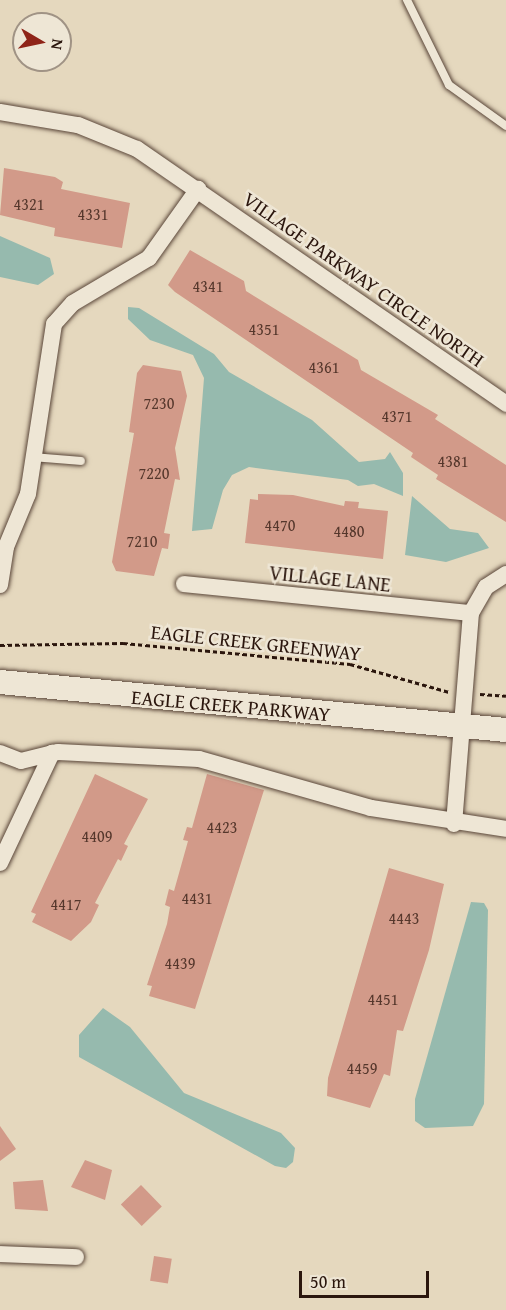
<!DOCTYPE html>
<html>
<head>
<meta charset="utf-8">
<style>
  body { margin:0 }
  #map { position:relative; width:506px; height:1310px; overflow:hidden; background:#e5d8be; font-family:"Gentium Book Plus",serif }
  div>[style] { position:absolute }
  .water>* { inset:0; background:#96baae }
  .building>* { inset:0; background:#d29a89; transform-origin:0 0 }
  .path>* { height:3px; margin-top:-1.5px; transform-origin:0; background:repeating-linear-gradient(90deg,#2b160d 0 4.5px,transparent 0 7.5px) }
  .roads { filter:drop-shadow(0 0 2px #5a4639) drop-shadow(0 0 2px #5a4639) }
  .service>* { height:8px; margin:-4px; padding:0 4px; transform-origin:4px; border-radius:4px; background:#eee6d5 }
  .minor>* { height:16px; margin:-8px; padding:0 8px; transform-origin:8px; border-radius:8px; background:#eee6d5 }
  .secondary>* { height:24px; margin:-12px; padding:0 12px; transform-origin:12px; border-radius:12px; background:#eee6d5 }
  span { translate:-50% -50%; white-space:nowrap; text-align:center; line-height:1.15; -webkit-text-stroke:5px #eee6d5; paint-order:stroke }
  .number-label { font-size:16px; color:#55372c }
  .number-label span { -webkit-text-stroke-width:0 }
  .street-label { font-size:20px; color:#2b160d }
  .north { position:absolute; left:12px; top:12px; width:60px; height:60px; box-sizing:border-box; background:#eee6d5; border:2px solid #a09385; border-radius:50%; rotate:99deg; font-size:16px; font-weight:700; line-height:24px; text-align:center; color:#2b160d }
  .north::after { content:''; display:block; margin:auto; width:21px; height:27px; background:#8f2418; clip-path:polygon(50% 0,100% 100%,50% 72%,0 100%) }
  .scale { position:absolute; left:299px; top:1271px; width:130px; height:27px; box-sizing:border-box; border:3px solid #2b160d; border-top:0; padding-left:8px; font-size:18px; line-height:21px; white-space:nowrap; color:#2b160d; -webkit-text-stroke:4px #eee6d5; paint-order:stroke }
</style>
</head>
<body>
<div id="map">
  <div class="water">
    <div style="clip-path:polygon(0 236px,50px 258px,54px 274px,38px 285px,0 277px)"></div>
    <div style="clip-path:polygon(128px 307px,139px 308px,214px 354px,229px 372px,312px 420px,359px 462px,385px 459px,390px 452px,403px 473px,403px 496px,374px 484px,358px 486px,348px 480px,249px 467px,232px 475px,223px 490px,212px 529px,192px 531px,204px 378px,193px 355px,150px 340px,128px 319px)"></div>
    <div style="clip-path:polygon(412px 496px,450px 529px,478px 533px,489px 548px,446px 562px,405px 555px)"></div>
    <div style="clip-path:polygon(471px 902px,484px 903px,488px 910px,484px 1104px,473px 1126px,425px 1128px,415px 1121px,415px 1099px)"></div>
    <div style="clip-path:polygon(103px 1008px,130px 1027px,184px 1093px,281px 1133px,295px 1148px,293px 1162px,286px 1168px,275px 1166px,79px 1057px,79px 1035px)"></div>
  </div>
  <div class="building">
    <div style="clip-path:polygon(4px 168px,55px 177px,63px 182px,61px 189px,130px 203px,122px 248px,54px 236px,55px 228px,0 215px)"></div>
    <div style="clip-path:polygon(190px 250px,244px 281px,246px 291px,358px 360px,361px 370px,438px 415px,435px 419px,506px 465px,506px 522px,436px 479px,438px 475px,411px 457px,413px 453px,175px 292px,168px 285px)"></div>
    <div style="clip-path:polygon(143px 365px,181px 371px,187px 396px,175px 448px,180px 480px,175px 479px,164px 533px,170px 534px,168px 549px,162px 548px,154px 576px,116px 571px,112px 562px,134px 433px,129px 432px,137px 373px)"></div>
    <div style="clip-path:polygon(258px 494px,293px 495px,344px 506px,345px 501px,359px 502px,358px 508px,388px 511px,383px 559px,245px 543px,250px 499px,258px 500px)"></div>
    <div style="clip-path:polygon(95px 774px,148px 799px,124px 844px,128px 846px,121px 861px,118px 859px,95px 903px,99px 905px,91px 922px,71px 941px,32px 922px,36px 914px,31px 912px)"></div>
    <div style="clip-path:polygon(207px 774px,264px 790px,195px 1009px,149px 996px,152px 986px,147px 985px,167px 924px,170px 907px,165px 905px,169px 889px,174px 891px,188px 841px,183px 840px,187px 827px,192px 828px)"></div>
    <div style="clip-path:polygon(389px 868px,444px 884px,429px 950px,403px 1031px,397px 1030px,390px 1076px,384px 1074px,370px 1108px,327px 1096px,328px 1078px)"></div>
    <div style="clip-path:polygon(0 1126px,16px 1149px,0 1161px)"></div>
    <div style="clip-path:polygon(85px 1160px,112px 1170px,105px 1200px,71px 1187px)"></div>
    <div style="clip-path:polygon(43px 1180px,48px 1211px,15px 1209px,13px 1182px)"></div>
    <div style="left:141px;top:1185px;width:30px;height:28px;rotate:46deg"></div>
    <div style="left:154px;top:1256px;width:18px;height:25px;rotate:9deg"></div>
  </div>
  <div class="path">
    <div style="left:0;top:645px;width:123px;rotate:-0.9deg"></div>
    <div style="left:123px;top:643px;width:228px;rotate:5.3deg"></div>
    <div style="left:350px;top:664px;width:103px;rotate:15.8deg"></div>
    <div style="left:480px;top:694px;width:26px;rotate:4deg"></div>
  </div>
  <div class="roads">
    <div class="service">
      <div style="left:407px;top:0;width:95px;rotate:63.7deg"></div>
      <div style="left:449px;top:85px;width:70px;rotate:35.7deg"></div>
      <div style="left:33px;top:457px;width:48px;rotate:4.8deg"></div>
    </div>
    <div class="minor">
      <div style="left:0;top:112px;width:79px;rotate:9.5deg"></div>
      <div style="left:78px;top:125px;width:64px;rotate:22.1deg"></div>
      <div style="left:137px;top:149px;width:449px;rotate:34.6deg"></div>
      <div style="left:184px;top:584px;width:288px;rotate:5.8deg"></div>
      <div style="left:0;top:585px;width:38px;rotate:-81deg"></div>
      <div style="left:6px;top:547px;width:57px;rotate:-67.5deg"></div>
      <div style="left:28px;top:494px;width:172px;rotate:-81.3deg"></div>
      <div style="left:54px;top:324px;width:28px;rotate:-48deg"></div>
      <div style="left:73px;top:303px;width:88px;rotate:-30.6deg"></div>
      <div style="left:149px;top:258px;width:85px;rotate:-54.6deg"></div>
      <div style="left:0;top:753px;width:22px;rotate:21deg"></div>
      <div style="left:21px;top:761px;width:32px;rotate:-14deg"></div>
      <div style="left:454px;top:824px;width:212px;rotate:-85.4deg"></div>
      <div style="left:471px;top:613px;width:30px;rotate:-60deg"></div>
      <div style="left:486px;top:587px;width:24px;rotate:-33deg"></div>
      <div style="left:0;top:863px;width:122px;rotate:-64.7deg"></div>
      <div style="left:52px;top:753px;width:6px;rotate:-9deg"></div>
      <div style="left:58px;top:752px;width:141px;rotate:2.8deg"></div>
      <div style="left:199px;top:759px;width:179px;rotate:15.9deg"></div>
      <div style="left:371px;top:808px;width:137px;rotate:8.8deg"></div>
      <div style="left:0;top:1254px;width:76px;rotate:2.3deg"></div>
    </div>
    <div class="secondary">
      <div style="left:0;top:682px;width:508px;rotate:5.42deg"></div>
    </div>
  </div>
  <div class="number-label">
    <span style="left:29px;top:204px">4321</span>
    <span style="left:93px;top:214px">4331</span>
    <span style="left:208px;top:286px">4341</span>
    <span style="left:264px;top:329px">4351</span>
    <span style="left:324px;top:367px">4361</span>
    <span style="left:159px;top:403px">7230</span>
    <span style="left:397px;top:416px">4371</span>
    <span style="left:453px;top:461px">4381</span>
    <span style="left:154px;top:473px">7220</span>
    <span style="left:280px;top:525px">4470</span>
    <span style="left:349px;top:531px">4480</span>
    <span style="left:142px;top:541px">7210</span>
    <span style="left:222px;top:827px">4423</span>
    <span style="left:97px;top:836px">4409</span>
    <span style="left:197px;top:898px">4431</span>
    <span style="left:66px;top:904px">4417</span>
    <span style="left:404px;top:918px">4443</span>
    <span style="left:180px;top:963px">4439</span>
    <span style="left:383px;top:999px">4451</span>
    <span style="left:362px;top:1068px">4459</span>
  </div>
  <div class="street-label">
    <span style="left:364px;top:279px;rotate:35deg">VILLAGE PARKWAY CIRCLE NORTH</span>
    <span style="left:330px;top:578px;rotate:6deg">VILLAGE LANE</span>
    <span style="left:256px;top:642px;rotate:6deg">EAGLE CREEK GREENWAY</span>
    <span style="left:231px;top:705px;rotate:5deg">EAGLE CREEK PARKWAY</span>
  </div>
  <div class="north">N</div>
  <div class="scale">50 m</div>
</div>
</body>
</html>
